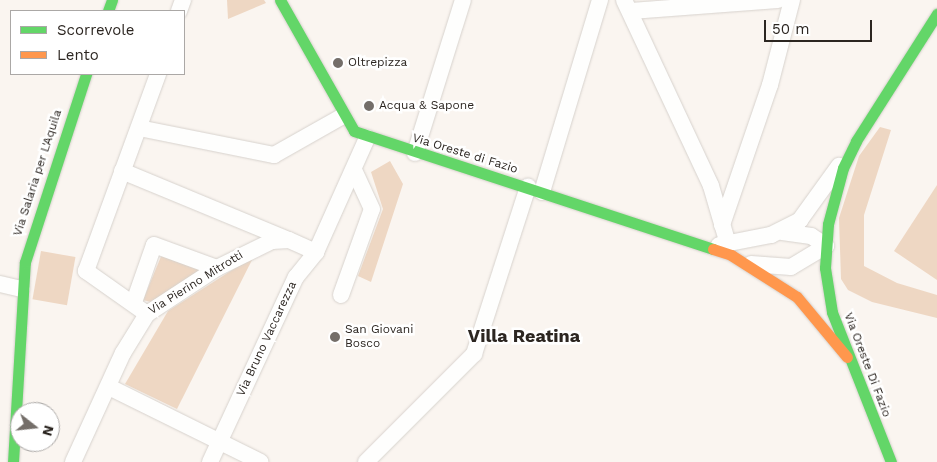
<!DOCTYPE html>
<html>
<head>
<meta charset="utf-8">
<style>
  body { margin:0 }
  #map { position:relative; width:937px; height:462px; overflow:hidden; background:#faf5f0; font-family:"Work Sans",sans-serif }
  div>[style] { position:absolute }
  .green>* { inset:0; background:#eed7c3; transform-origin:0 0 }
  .roads { filter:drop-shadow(0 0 1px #d7d2cd) drop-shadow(0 0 1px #d7d2cd) }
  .street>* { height:16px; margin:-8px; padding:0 8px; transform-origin:8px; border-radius:8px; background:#fefefd }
  .fast>* { height:11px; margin:-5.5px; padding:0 5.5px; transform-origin:5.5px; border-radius:5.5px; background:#63d668 }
  .slow>* { height:11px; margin:-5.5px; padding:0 5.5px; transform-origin:5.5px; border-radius:5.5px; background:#ff974d }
  .dots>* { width:14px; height:14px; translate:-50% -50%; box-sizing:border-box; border:2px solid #fff; border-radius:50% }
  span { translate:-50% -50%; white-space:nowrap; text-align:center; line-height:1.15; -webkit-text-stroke:5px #fff; paint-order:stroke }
  .poi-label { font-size:12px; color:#2c2621 }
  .left { translate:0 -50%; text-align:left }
  .street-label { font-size:12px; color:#2c2621 }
  .district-label { font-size:18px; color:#2c2621; font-weight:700 }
  .legend { position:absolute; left:10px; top:10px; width:175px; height:65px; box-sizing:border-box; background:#fff; border:1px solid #aba8a6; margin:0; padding:6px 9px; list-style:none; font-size:15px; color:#2c2621 }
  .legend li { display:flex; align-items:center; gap:10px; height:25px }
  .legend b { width:25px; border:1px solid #aba8a6 }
  .north { position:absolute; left:10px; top:402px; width:50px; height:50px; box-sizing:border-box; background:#fff; border:1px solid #aba8a6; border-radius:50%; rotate:106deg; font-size:14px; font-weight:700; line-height:20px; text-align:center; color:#2c2621 }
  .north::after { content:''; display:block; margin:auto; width:18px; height:22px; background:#746e69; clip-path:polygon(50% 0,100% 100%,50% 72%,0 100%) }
  .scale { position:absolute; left:764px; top:20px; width:108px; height:22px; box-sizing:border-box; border:2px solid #2c2621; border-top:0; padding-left:6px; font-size:15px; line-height:18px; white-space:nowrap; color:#2c2621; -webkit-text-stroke:4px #fff; paint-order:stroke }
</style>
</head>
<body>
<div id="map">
  <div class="green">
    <div style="clip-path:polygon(227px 0,264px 0,266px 3px,228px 19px)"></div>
    <div style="clip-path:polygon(880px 127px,891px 130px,864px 215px,864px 266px,897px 283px,937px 295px,937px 318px,872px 302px,848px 290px,841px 279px,839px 218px,859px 156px)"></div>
    <div style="clip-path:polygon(390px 161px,403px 184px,371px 282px,358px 276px,383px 209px,371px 172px)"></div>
    <div style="clip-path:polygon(937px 185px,937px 280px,894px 251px)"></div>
    <div style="left:41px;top:251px;width:35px;height:49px;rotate:10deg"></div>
    <div style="clip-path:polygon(162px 254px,202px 269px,151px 302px,143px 300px)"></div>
    <div style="clip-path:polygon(254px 256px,177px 409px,125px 384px,168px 311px)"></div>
  </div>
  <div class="roads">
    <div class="street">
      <div style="left:624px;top:0;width:205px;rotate:64.9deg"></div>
      <div style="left:711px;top:186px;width:60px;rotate:73.7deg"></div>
      <div style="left:179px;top:11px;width:12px;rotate:-70deg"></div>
      <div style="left:631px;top:11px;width:147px;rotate:-4.3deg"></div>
      <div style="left:139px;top:128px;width:138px;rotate:11.3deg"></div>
      <div style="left:274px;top:155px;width:79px;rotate:-29.5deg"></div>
      <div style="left:415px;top:153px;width:160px;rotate:-72.6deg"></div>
      <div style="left:122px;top:171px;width:178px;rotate:22.5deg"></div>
      <div style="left:542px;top:192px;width:201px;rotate:-73.2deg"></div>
      <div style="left:722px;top:225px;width:148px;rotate:-71.1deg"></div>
      <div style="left:770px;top:85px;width:88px;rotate:-75.5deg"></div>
      <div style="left:719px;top:245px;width:53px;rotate:-10.9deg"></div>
      <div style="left:771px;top:235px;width:33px;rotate:-27deg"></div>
      <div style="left:800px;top:220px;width:67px;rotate:-54.2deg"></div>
      <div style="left:751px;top:264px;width:40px;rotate:4.3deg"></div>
      <div style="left:791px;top:267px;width:41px;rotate:-31deg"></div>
      <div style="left:826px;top:246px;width:18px;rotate:-146deg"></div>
      <div style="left:811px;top:236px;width:29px;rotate:-172deg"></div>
      <div style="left:0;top:284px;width:22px;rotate:13deg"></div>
      <div style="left:341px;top:295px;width:91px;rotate:-70.2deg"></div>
      <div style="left:372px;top:209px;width:43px;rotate:-114.8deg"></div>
      <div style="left:134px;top:302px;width:60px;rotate:-70.7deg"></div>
      <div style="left:154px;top:245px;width:67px;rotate:20.1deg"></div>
      <div style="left:147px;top:314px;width:75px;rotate:-144.8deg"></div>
      <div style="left:86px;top:271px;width:210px;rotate:-69.9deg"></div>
      <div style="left:109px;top:387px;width:169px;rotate:26.3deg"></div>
      <div style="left:73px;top:462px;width:120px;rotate:-65.4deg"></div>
      <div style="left:123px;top:353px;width:46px;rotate:-58.4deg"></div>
      <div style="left:147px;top:314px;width:84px;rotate:-33.3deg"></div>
      <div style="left:217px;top:268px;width:61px;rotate:-26.1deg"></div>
      <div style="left:272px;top:241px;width:17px;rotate:-3deg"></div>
      <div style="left:289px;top:240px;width:30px;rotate:24deg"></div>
      <div style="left:210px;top:462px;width:204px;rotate:-65.1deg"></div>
      <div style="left:296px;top:277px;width:32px;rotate:-51deg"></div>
      <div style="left:316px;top:252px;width:125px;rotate:-65.9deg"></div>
      <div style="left:366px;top:462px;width:153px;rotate:-45deg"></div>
      <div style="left:474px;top:354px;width:176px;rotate:-72.1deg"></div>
    </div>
    <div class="fast">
      <div style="left:280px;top:0;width:150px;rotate:60.5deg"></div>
      <div style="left:354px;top:131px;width:378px;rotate:18.2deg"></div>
      <div style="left:108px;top:11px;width:12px;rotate:-70deg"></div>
      <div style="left:13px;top:462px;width:200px;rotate:-86.6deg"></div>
      <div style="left:25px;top:262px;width:198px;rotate:-72deg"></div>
      <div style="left:891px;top:462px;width:161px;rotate:-111.5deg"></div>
      <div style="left:832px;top:312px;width:45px;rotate:-99deg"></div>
      <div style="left:825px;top:268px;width:44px;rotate:-86.1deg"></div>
      <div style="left:828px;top:224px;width:58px;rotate:-75deg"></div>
      <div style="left:843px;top:168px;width:30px;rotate:-64deg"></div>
      <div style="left:856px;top:141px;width:151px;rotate:-57.5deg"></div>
    </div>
    <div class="slow">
      <div style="left:713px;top:249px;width:19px;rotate:18deg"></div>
      <div style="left:731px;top:255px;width:78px;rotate:32.5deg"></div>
      <div style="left:797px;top:297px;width:78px;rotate:50.2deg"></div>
    </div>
  </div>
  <div class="dots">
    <div style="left:338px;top:63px;background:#746e69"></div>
    <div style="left:369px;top:106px;background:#746e69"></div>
    <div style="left:335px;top:337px;background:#746e69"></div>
  </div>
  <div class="poi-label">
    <span class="left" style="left:348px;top:63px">Oltrepizza</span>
    <span class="left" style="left:379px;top:106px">Acqua &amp; Sapone</span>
    <span class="left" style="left:345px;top:337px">San Giovani<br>Bosco</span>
  </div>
  <div class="street-label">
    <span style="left:465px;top:154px;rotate:17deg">Via Oreste di Fazio</span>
    <span style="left:38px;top:173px;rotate:-72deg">Via Salaria per L'Aquila</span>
    <span style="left:196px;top:283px;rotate:-32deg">Via Pierino Mitrotti</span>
    <span style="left:267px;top:339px;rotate:-65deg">Via Bruno Vaccarezza</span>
    <span style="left:867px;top:365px;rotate:69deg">Via Oreste Di Fazio</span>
  </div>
  <div class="district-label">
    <span style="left:524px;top:336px">Villa Reatina</span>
  </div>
  <ul class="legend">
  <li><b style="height:6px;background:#63d668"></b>Scorrevole</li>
  <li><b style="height:6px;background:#ff974d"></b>Lento</li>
  </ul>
  <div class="north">N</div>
  <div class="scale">50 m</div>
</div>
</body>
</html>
